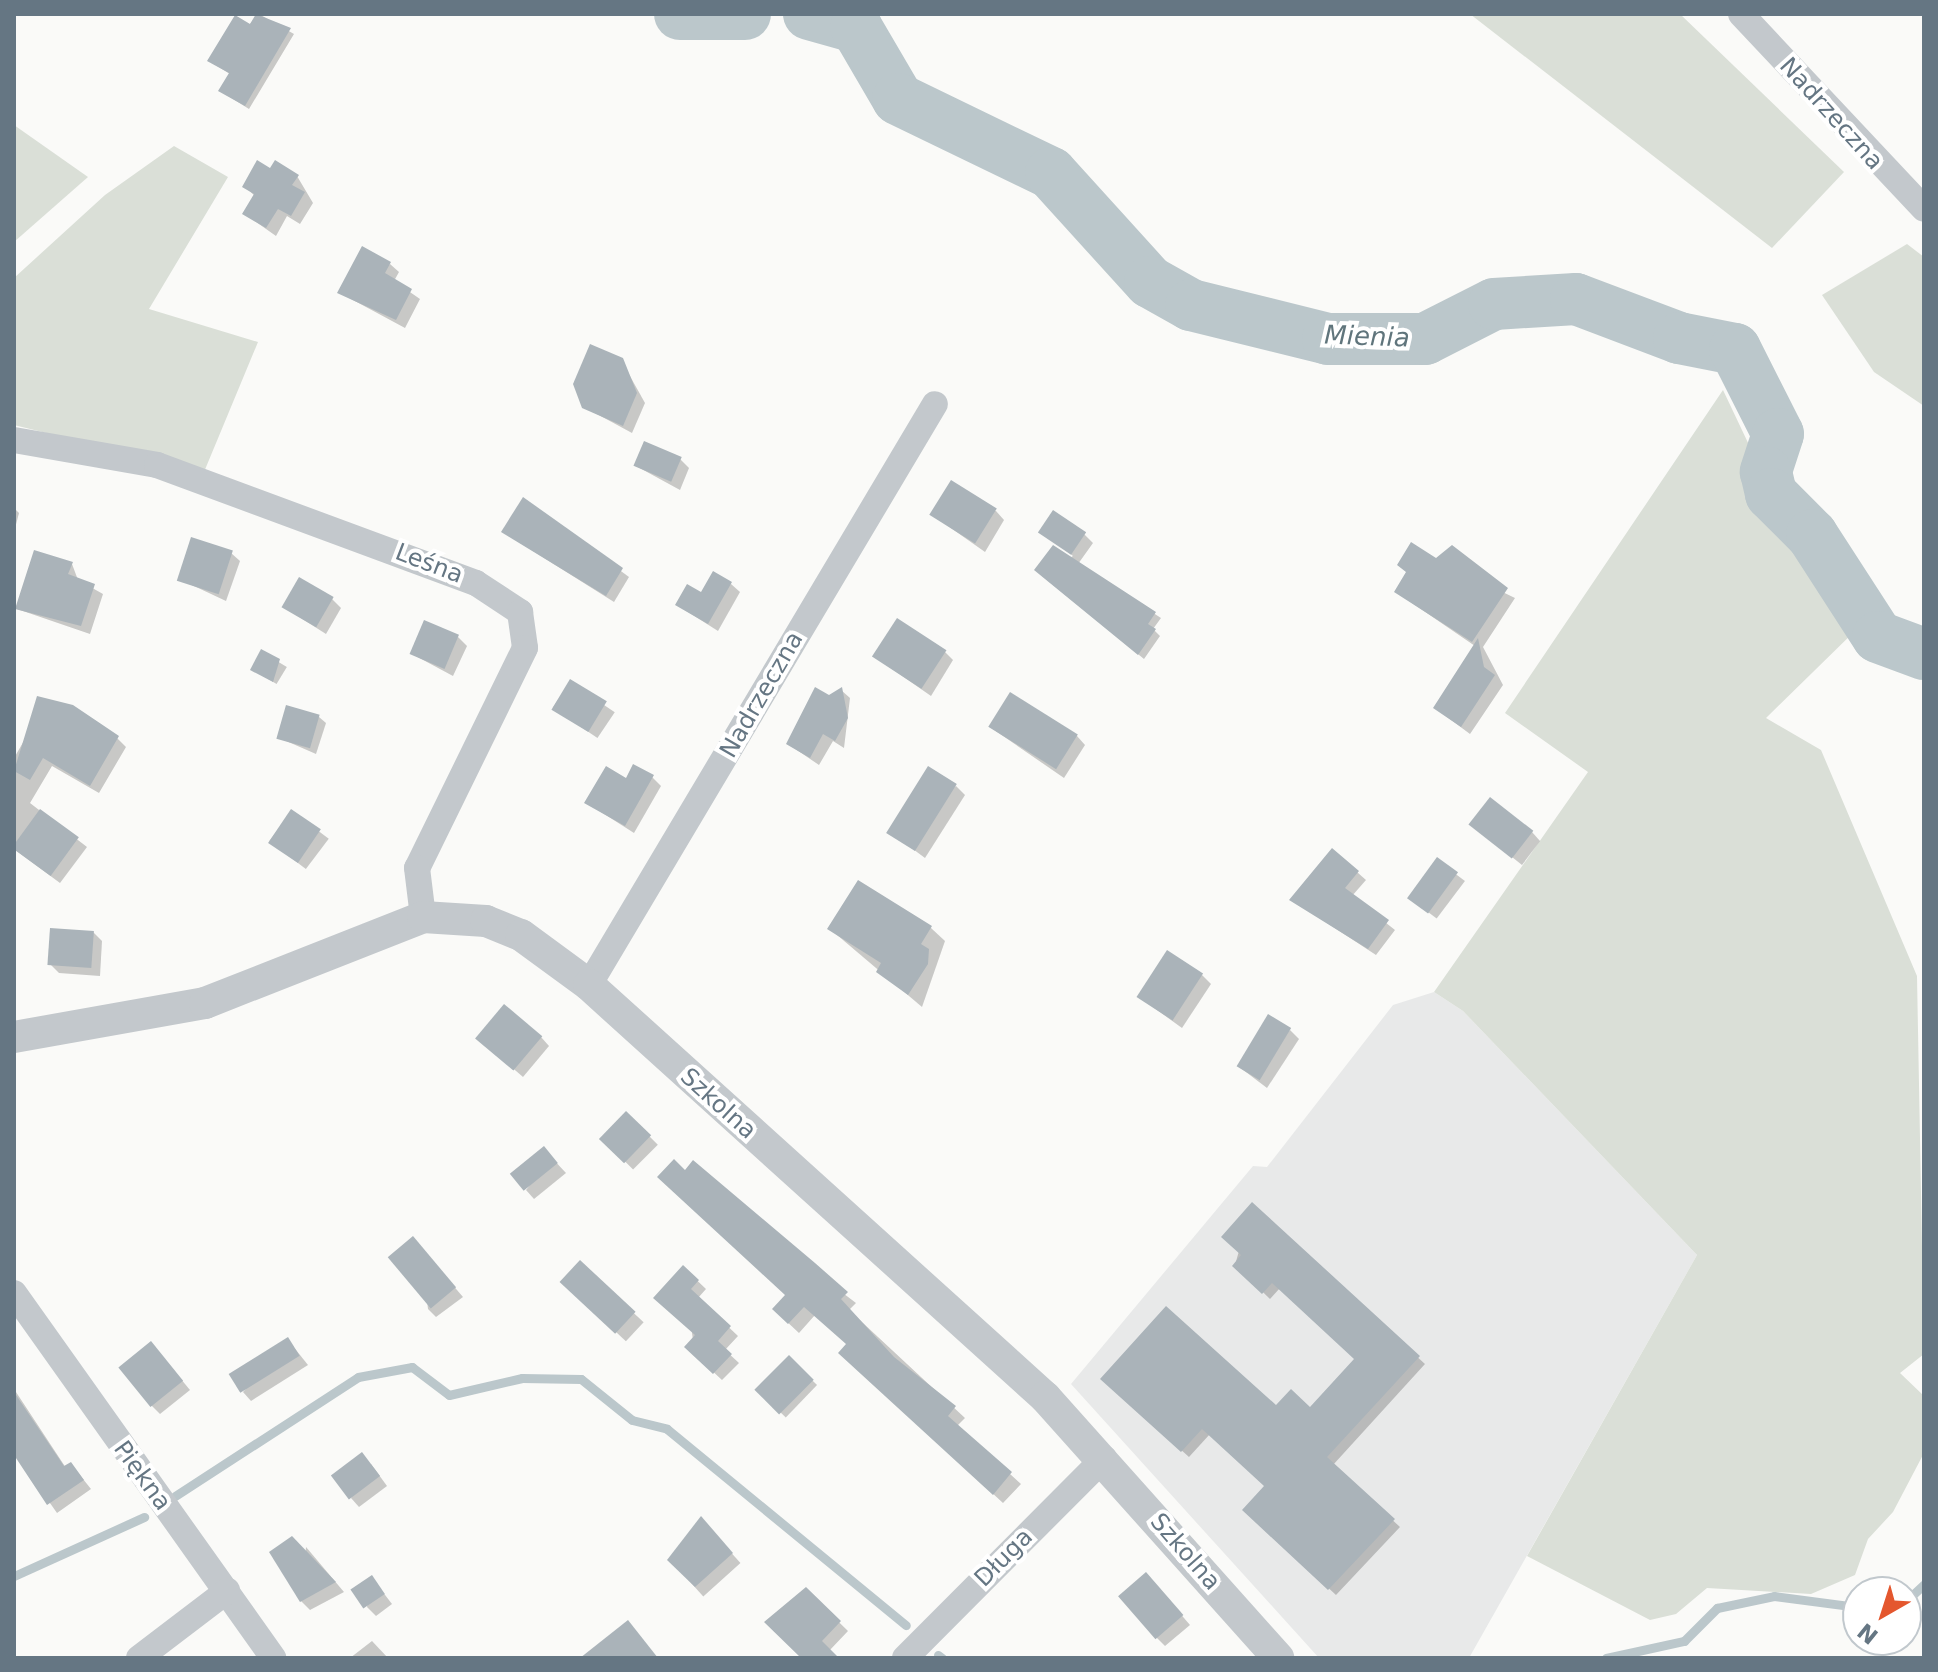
<!DOCTYPE html>
<html>
<head>
<meta charset="utf-8">
<style>
  body { margin:0 }
  #map { position:relative; width:1938px; height:1672px; overflow:hidden; background:#fafaf8; font-family:"DejaVu Sans",sans-serif }
  div>[style] { position:absolute }
  .built>* { inset:0; background:#e8e9e9 }
  .green>* { inset:0; background:#dadfd7 }
  .shadow>* { inset:0; background:#0003; transform-origin:0 0 }
  .stream>* { height:9px; margin:-4.5px; padding:0 4.5px; transform-origin:4.5px; border-radius:4.5px; background:#bbc7cb }
  .river>* { height:52px; margin:-26px; padding:0 26px; transform-origin:26px; border-radius:26px; background:#bbc7cb }
  .building>* { inset:0; background:#aab3b9; transform-origin:0 0 }
  .minor>* { height:26px; margin:-13px; padding:0 13px; transform-origin:13px; border-radius:13px; background:#c3c8cc }
  .tertiary>* { height:32px; margin:-16px; padding:0 16px; transform-origin:16px; border-radius:16px; background:#c3c8cc }
  span { translate:-50% -50%; white-space:nowrap; text-align:center; line-height:1.15; -webkit-text-stroke:8px #fff; paint-order:stroke }
  .street-label { font-size:24px; color:#657683 }
  .water-label { font-size:26px; color:#60757c; font-style:italic }
  .frame { position:absolute; inset:0; border:16px solid #657683; pointer-events:none }
  .north { position:absolute; left:1842px; top:1576px; width:80px; height:80px; box-sizing:border-box; background:#fff; border:2px solid #c1c8cd; border-radius:50%; rotate:219deg; font-size:22px; font-weight:700; line-height:32px; text-align:center; color:#657683 }
  .north::after { content:''; display:block; margin:auto; width:28px; height:36px; background:#e4572e; clip-path:polygon(50% 0,100% 100%,50% 72%,0 100%) }
</style>
</head>
<body>
<div id="map">
  <div class="built">
    <div style="clip-path:polygon(1434px 992px,1463px 1011px,1697px 1255px,1469px 1658px,1319px 1658px,1071px 1384px,1253px 1166px,1267px 1167px,1393px 1005px)"></div>
  </div>
  <div class="green">
    <div style="clip-path:polygon(1470px 14px,1680px 14px,1844px 172px,1772px 248px)"></div>
    <div style="clip-path:polygon(14px 125px,88px 177px,14px 242px)"></div>
    <div style="clip-path:polygon(174px 146px,228px 177px,149px 309px,258px 342px,204px 472px,14px 425px,14px 278px,105px 195px)"></div>
    <div style="clip-path:polygon(1907px 244px,1924px 257px,1924px 406px,1874px 372px,1822px 295px)"></div>
    <div style="clip-path:polygon(1723px 390px,1759px 466px,1760px 493px,1859px 627px,1766px 718px,1821px 750px,1917px 976px,1924px 1354px,1900px 1373px,1924px 1396px,1924px 1453px,1893px 1512px,1868px 1539px,1855px 1575px,1811px 1594px,1707px 1588px,1676px 1614px,1650px 1620px,1527px 1556px,1697px 1255px,1463px 1011px,1434px 992px,1588px 772px,1505px 713px)"></div>
  </div>
  <div class="shadow">
    <div style="clip-path:polygon(259px 14px,294px 34px,249px 109px,225px 94px,230px 74px,214px 64px)"></div>
    <div style="clip-path:polygon(271px 170px,297px 176px,313px 203px,300px 224px,287px 216px,276px 236px,245px 214px,255px 196px,244px 186px)"></div>
    <div style="clip-path:polygon(390px 264px,399px 272px,394px 281px,420px 299px,405px 328px,340px 293px)"></div>
    <div style="clip-path:polygon(621px 360px,645px 403px,632px 433px,584px 407px)"></div>
    <div style="clip-path:polygon(680px 459px,689px 468px,680px 490px,636px 466px)"></div>
    <div style="clip-path:polygon(523px 499px,629px 577px,614px 602px,503px 532px)"></div>
    <div style="clip-path:polygon(14px 508px,19px 513px,14px 532px)"></div>
    <div style="clip-path:polygon(996px 511px,1004px 520px,985px 552px,931px 514px)"></div>
    <div style="clip-path:polygon(1041px 531px,1084px 534px,1093px 543px,1078px 564px,1161px 618px,1153px 629px,1160px 636px,1144px 659px,1042px 576px,1073px 556px)"></div>
    <div style="clip-path:polygon(231px 553px,240px 561px,226px 601px,179px 579px)"></div>
    <div style="clip-path:polygon(1436px 560px,1515px 598px,1483px 647px,1503px 685px,1470px 734px,1435px 708px,1475px 646px,1396px 592px,1407px 573px)"></div>
    <div style="clip-path:polygon(72px 564px,78px 580px,103px 594px,90px 634px,17px 609px)"></div>
    <div style="clip-path:polygon(731px 584px,740px 592px,718px 631px,677px 605px)"></div>
    <div style="clip-path:polygon(332px 599px,341px 608px,326px 634px,285px 608px)"></div>
    <div style="clip-path:polygon(458px 637px,467px 646px,453px 676px,412px 654px)"></div>
    <div style="clip-path:polygon(944px 651px,953px 660px,931px 696px,875px 657px)"></div>
    <div style="left:262px;top:652px;width:29px;height:20px;rotate:31deg"></div>
    <div style="left:570px;top:682px;width:54px;height:31px;rotate:34deg"></div>
    <div style="clip-path:polygon(841px 690px,850px 698px,844px 748px,833px 741px,819px 765px,788px 744px)"></div>
    <div style="clip-path:polygon(319px 717px,326px 723px,316px 754px,277px 737px)"></div>
    <div style="clip-path:polygon(32px 727px,117px 738px,126px 747px,99px 793px,52px 766px,30px 803px,87px 847px,60px 883px,14px 849px,14px 758px)"></div>
    <div style="clip-path:polygon(990px 727px,1077px 736px,1085px 745px,1064px 778px)"></div>
    <div style="clip-path:polygon(652px 777px,661px 786px,634px 833px,587px 803px,627px 780px)"></div>
    <div style="clip-path:polygon(956px 786px,965px 795px,925px 858px,890px 832px)"></div>
    <div style="left:292px;top:811px;width:46px;height:38px;rotate:37deg"></div>
    <div style="clip-path:polygon(1472px 825px,1532px 832px,1540px 841px,1522px 865px)"></div>
    <div style="clip-path:polygon(1332px 850px,1366px 880px,1352px 896px,1395px 930px,1376px 955px,1292px 900px)"></div>
    <div style="left:1437px;top:860px;width:35px;height:47px;rotate:37deg"></div>
    <div style="clip-path:polygon(931px 928px,945px 941px,922px 1007px,830px 929px)"></div>
    <div style="clip-path:polygon(93px 932px,102px 941px,100px 976px,59px 973px,50px 964px)"></div>
    <div style="clip-path:polygon(1202px 975px,1211px 984px,1182px 1028px,1139px 997px)"></div>
    <div style="clip-path:polygon(1290px 1030px,1299px 1039px,1267px 1088px,1238px 1066px)"></div>
    <div style="clip-path:polygon(541px 1037px,549px 1046px,523px 1077px,487px 1046px)"></div>
    <div style="left:626px;top:1113px;width:45px;height:35px;rotate:45deg"></div>
    <div style="clip-path:polygon(552px 1158px,566px 1173px,534px 1199px,526px 1190px)"></div>
    <div style="clip-path:polygon(685px 1173px,856px 1303px,849px 1310px,965px 1418px,957px 1426px,1021px 1484px,1003px 1503px,851px 1363px,849px 1345px,815px 1315px,799px 1333px,784px 1319px,788px 1295px)"></div>
    <div style="clip-path:polygon(1252px 1205px,1425px 1364px,1333px 1465px,1400px 1527px,1336px 1595px,1244px 1510px,1266px 1487px,1210px 1434px,1189px 1457px,1110px 1386px,1311px 1410px,1357px 1359px,1280px 1288px,1270px 1299px,1235px 1265px)"></div>
    <div style="clip-path:polygon(421px 1248px,463px 1297px,436px 1317px,428px 1309px)"></div>
    <div style="left:580px;top:1263px;width:87px;height:26px;rotate:43deg"></div>
    <div style="clip-path:polygon(683px 1267px,706px 1289px,698px 1298px,738px 1336px,725px 1350px,739px 1363px,722px 1380px,695px 1355px)"></div>
    <div style="clip-path:polygon(288px 1340px,308px 1365px,251px 1401px,243px 1392px)"></div>
    <div style="clip-path:polygon(151px 1343px,190px 1390px,160px 1414px,151px 1405px)"></div>
    <div style="left:789px;top:1358px;width:39px;height:45px;rotate:44deg"></div>
    <div style="clip-path:polygon(14px 1389px,66px 1468px,71px 1464px,91px 1489px,57px 1513px,14px 1452px)"></div>
    <div style="clip-path:polygon(371px 1464px,387px 1486px,359px 1507px,351px 1498px)"></div>
    <div style="left:709px;top:1528px;width:47px;height:50px;rotate:48deg"></div>
    <div style="clip-path:polygon(306px 1547px,344px 1592px,310px 1610px,301px 1601px)"></div>
    <div style="clip-path:polygon(372px 1578px,392px 1604px,376px 1616px,367px 1607px)"></div>
    <div style="clip-path:polygon(1154px 1583px,1190px 1625px,1165px 1646px,1157px 1638px)"></div>
    <div style="clip-path:polygon(806px 1590px,848px 1631px,829px 1651px,836px 1658px,801px 1658px)"></div>
    <div style="clip-path:polygon(372px 1641px,388px 1658px,350px 1658px)"></div>
  </div>
  <div class="stream">
    <div style="left:175px;top:1496px;width:218px;rotate:-33deg"></div>
    <div style="left:358px;top:1377px;width:55px;rotate:-10.5deg"></div>
    <div style="left:412px;top:1367px;width:46px;rotate:37.1deg"></div>
    <div style="left:449px;top:1395px;width:75px;rotate:-13.1deg"></div>
    <div style="left:522px;top:1378px;width:59px;rotate:1deg"></div>
    <div style="left:581px;top:1379px;width:65px;rotate:38.8deg"></div>
    <div style="left:632px;top:1420px;width:36px;rotate:14deg"></div>
    <div style="left:667px;top:1429px;width:309px;rotate:39.4deg"></div>
    <div style="left:14px;top:1576px;width:143px;rotate:-24.4deg"></div>
    <div style="left:1906px;top:1601px;width:25px;rotate:-43deg"></div>
    <div style="left:938px;top:1655px;width:5px;rotate:37deg"></div>
    <div style="left:1606px;top:1658px;width:80px;rotate:-12.3deg"></div>
    <div style="left:1684px;top:1641px;width:47px;rotate:-45deg"></div>
    <div style="left:1717px;top:1608px;width:58px;rotate:-11.9deg"></div>
    <div style="left:1774px;top:1596px;width:85px;rotate:7.5deg"></div>
  </div>
  <div class="river">
    <div style="left:680px;top:14px;width:65px"></div>
    <div style="left:809px;top:14px;width:49px;rotate:15.5deg"></div>
    <div style="left:856px;top:27px;width:83px;rotate:59.7deg"></div>
    <div style="left:898px;top:99px;width:170px;rotate:25.8deg"></div>
    <div style="left:1051px;top:173px;width:147px;rotate:47.8deg"></div>
    <div style="left:1150px;top:282px;width:47px;rotate:29.3deg"></div>
    <div style="left:1191px;top:305px;width:141px;rotate:13.9deg"></div>
    <div style="left:1328px;top:339px;width:97px"></div>
    <div style="left:1425px;top:339px;width:77px;rotate:-26.9deg"></div>
    <div style="left:1494px;top:304px;width:82px;rotate:-3.5deg"></div>
    <div style="left:1576px;top:299px;width:110px;rotate:20.7deg"></div>
    <div style="left:1679px;top:338px;width:57px;rotate:11.1deg"></div>
    <div style="left:1735px;top:349px;width:95px;rotate:63.2deg"></div>
    <div style="left:1778px;top:434px;width:40px;rotate:108deg"></div>
    <div style="left:1766px;top:472px;width:23px;rotate:77deg"></div>
    <div style="left:1771px;top:494px;width:58px;rotate:45deg"></div>
    <div style="left:1812px;top:535px;width:121px;rotate:57.1deg"></div>
    <div style="left:1878px;top:637px;width:49px;rotate:20.3deg"></div>
  </div>
  <div class="building">
    <div style="clip-path:polygon(256px 14px,291px 28px,245px 106px,218px 91px,229px 73px,207px 61px,235px 15px,250px 24px)"></div>
    <div style="clip-path:polygon(257px 160px,270px 168px,275px 160px,299px 175px,292px 185px,305px 192px,291px 216px,278px 209px,266px 228px,242px 214px,254px 194px,242px 187px)"></div>
    <div style="clip-path:polygon(362px 246px,391px 262px,385px 273px,412px 289px,396px 320px,337px 293px)"></div>
    <div style="clip-path:polygon(590px 344px,623px 358px,637px 393px,623px 426px,582px 408px,573px 384px)"></div>
    <div style="left:644px;top:441px;width:41px;height:27px;rotate:23deg"></div>
    <div style="left:951px;top:480px;width:54px;height:41px;rotate:32deg"></div>
    <div style="clip-path:polygon(523px 497px,623px 568px,606px 596px,501px 532px)"></div>
    <div style="left:1053px;top:510px;width:40px;height:27px;rotate:34deg"></div>
    <div style="left:191px;top:537px;width:44px;height:46px;rotate:18deg"></div>
    <div style="clip-path:polygon(1411px 542px,1436px 558px,1452px 545px,1508px 588px,1472px 642px,1394px 592px,1406px 572px,1397px 565px)"></div>
    <div style="clip-path:polygon(1053px 545px,1156px 612px,1148px 624px,1156px 629px,1138px 655px,1034px 570px)"></div>
    <div style="clip-path:polygon(34px 550px,73px 562px,68px 574px,95px 584px,81px 626px,15px 609px)"></div>
    <div style="clip-path:polygon(713px 571px,732px 582px,708px 624px,675px 605px,687px 584px,701px 592px)"></div>
    <div style="left:299px;top:577px;width:40px;height:35px;rotate:30deg"></div>
    <div style="left:897px;top:618px;width:59px;height:46px;rotate:33deg"></div>
    <div style="left:424px;top:620px;width:38px;height:37px;rotate:23deg"></div>
    <div style="clip-path:polygon(1478px 638px,1484px 667px,1495px 675px,1461px 727px,1433px 708px)"></div>
    <div style="clip-path:polygon(261px 649px,280px 659px,273px 682px,250px 670px)"></div>
    <div style="left:570px;top:679px;width:43px;height:36px;rotate:31deg"></div>
    <div style="clip-path:polygon(815px 687px,829px 695px,842px 687px,848px 718px,835px 741px,823px 734px,810px 758px,786px 744px)"></div>
    <div style="left:1010px;top:692px;width:80px;height:41px;rotate:32deg"></div>
    <div style="clip-path:polygon(37px 696px,73px 705px,119px 736px,90px 786px,43px 758px,30px 780px,14px 771px)"></div>
    <div style="left:286px;top:705px;width:35px;height:35px;rotate:16deg"></div>
    <div style="clip-path:polygon(633px 764px,654px 775px,625px 826px,584px 803px,606px 766px,626px 778px)"></div>
    <div style="left:928px;top:766px;width:34px;height:79px;rotate:32deg"></div>
    <div style="left:1490px;top:797px;width:55px;height:35px;rotate:38deg"></div>
    <div style="left:40px;top:809px;width:48px;height:48px;rotate:36deg"></div>
    <div style="left:291px;top:809px;width:36px;height:41px;rotate:34deg"></div>
    <div style="clip-path:polygon(1332px 848px,1359px 871px,1345px 888px,1389px 920px,1368px 949px,1289px 900px)"></div>
    <div style="left:1437px;top:857px;width:26px;height:51px;rotate:36deg"></div>
    <div style="clip-path:polygon(858px 880px,932px 926px,921px 944px,929px 949px,928px 964px,908px 995px,876px 972px,881px 963px,827px 929px)"></div>
    <div style="left:50px;top:928px;width:44px;height:37px;rotate:4deg"></div>
    <div style="left:1167px;top:950px;width:43px;height:56px;rotate:33deg"></div>
    <div style="left:504px;top:1004px;width:50px;height:45px;rotate:40deg"></div>
    <div style="left:1268px;top:1014px;width:27px;height:61px;rotate:31deg"></div>
    <div style="left:626px;top:1111px;width:35px;height:39px;rotate:44deg"></div>
    <div style="left:544px;top:1146px;width:22px;height:44px;rotate:51deg"></div>
    <div style="clip-path:polygon(674px 1159px,685px 1170px,693px 1160px,815px 1263px,848px 1292px,841px 1299px,894px 1357px,956px 1406px,948px 1416px,1012px 1472px,993px 1495px,838px 1353px,846px 1344px,804px 1307px,788px 1324px,772px 1309px,785px 1295px,657px 1177px)"></div>
    <div style="clip-path:polygon(1252px 1202px,1420px 1356px,1327px 1457px,1395px 1519px,1328px 1590px,1242px 1510px,1264px 1486px,1202px 1429px,1181px 1452px,1100px 1379px,1166px 1306px,1276px 1405px,1291px 1389px,1310px 1407px,1354px 1359px,1272px 1283px,1262px 1294px,1232px 1266px,1241px 1255px,1221px 1237px)"></div>
    <div style="left:413px;top:1236px;width:67px;height:33px;rotate:50deg"></div>
    <div style="left:580px;top:1260px;width:76px;height:30px;rotate:43deg"></div>
    <div style="clip-path:polygon(683px 1265px,699px 1280px,691px 1289px,731px 1326px,718px 1341px,732px 1354px,713px 1374px,684px 1347px,695px 1335px,653px 1298px)"></div>
    <div style="left:288px;top:1337px;width:22px;height:70px;rotate:58deg"></div>
    <div style="left:151px;top:1341px;width:51px;height:42px;rotate:51deg"></div>
    <div style="left:789px;top:1355px;width:35px;height:49px;rotate:45deg"></div>
    <div style="clip-path:polygon(14px 1392px,64px 1466px,71px 1462px,84px 1480px,47px 1505px,14px 1455px)"></div>
    <div style="left:362px;top:1452px;width:30px;height:39px;rotate:53deg"></div>
    <div style="clip-path:polygon(701px 1516px,733px 1553px,695px 1587px,667px 1560px)"></div>
    <div style="clip-path:polygon(292px 1536px,336px 1582px,300px 1602px,269px 1552px)"></div>
    <div style="left:1146px;top:1572px;width:57px;height:37px;rotate:49deg"></div>
    <div style="left:372px;top:1575px;width:23px;height:26px;rotate:56deg"></div>
    <div style="clip-path:polygon(806px 1587px,841px 1621px,822px 1641px,839px 1658px,801px 1658px,764px 1622px)"></div>
    <div style="clip-path:polygon(628px 1620px,658px 1658px,580px 1658px)"></div>
  </div>
  <div class="minor">
    <div style="left:1741px;top:14px;width:267px;rotate:46.8deg"></div>
    <div style="left:14px;top:440px;width:145px;rotate:9.9deg"></div>
    <div style="left:157px;top:465px;width:340px;rotate:20.3deg"></div>
    <div style="left:476px;top:583px;width:53px;rotate:33.4deg"></div>
    <div style="left:520px;top:612px;width:36px;rotate:82deg"></div>
    <div style="left:525px;top:648px;width:245px;rotate:116.1deg"></div>
    <div style="left:417px;top:868px;width:49px;rotate:83deg"></div>
    <div style="left:589px;top:985px;width:676px;rotate:-59.23deg"></div>
    <div style="left:14px;top:1293px;width:448px;rotate:54.6deg"></div>
    <div style="left:139px;top:1658px;width:111px;rotate:-37.3deg"></div>
    <div style="left:905px;top:1658px;width:282px;rotate:-45.1deg"></div>
  </div>
  <div class="tertiary">
    <div style="left:14px;top:1037px;width:194px;rotate:-10.1deg"></div>
    <div style="left:205px;top:1003px;width:234px;rotate:-21.5deg"></div>
    <div style="left:423px;top:917px;width:63px;rotate:3.6deg"></div>
    <div style="left:486px;top:921px;width:38px;rotate:22deg"></div>
    <div style="left:521px;top:935px;width:84px;rotate:36.3deg"></div>
    <div style="left:589px;top:985px;width:615px;rotate:42.1deg"></div>
    <div style="left:1045px;top:1397px;width:350px;rotate:48.2deg"></div>
  </div>
  <div class="street-label">
    <span style="left:1831px;top:114px;rotate:48deg">Nadrzeczna</span>
    <span style="left:429px;top:564px;rotate:21deg">Leśna</span>
    <span style="left:762px;top:695px;rotate:-60deg">Nadrzeczna</span>
    <span style="left:718px;top:1104px;rotate:42deg">Szkolna</span>
    <span style="left:142px;top:1476px;rotate:54deg">Piękna</span>
    <span style="left:1185px;top:1552px;rotate:49deg">Szkolna</span>
    <span style="left:1004px;top:1558px;rotate:-45deg">Długa</span>
  </div>
  <div class="water-label">
    <span style="left:1367px;top:337px;rotate:2deg">Mienia</span>
  </div>
  <div class="frame"></div>
  <div class="north">N</div>
</div>
</body>
</html>
